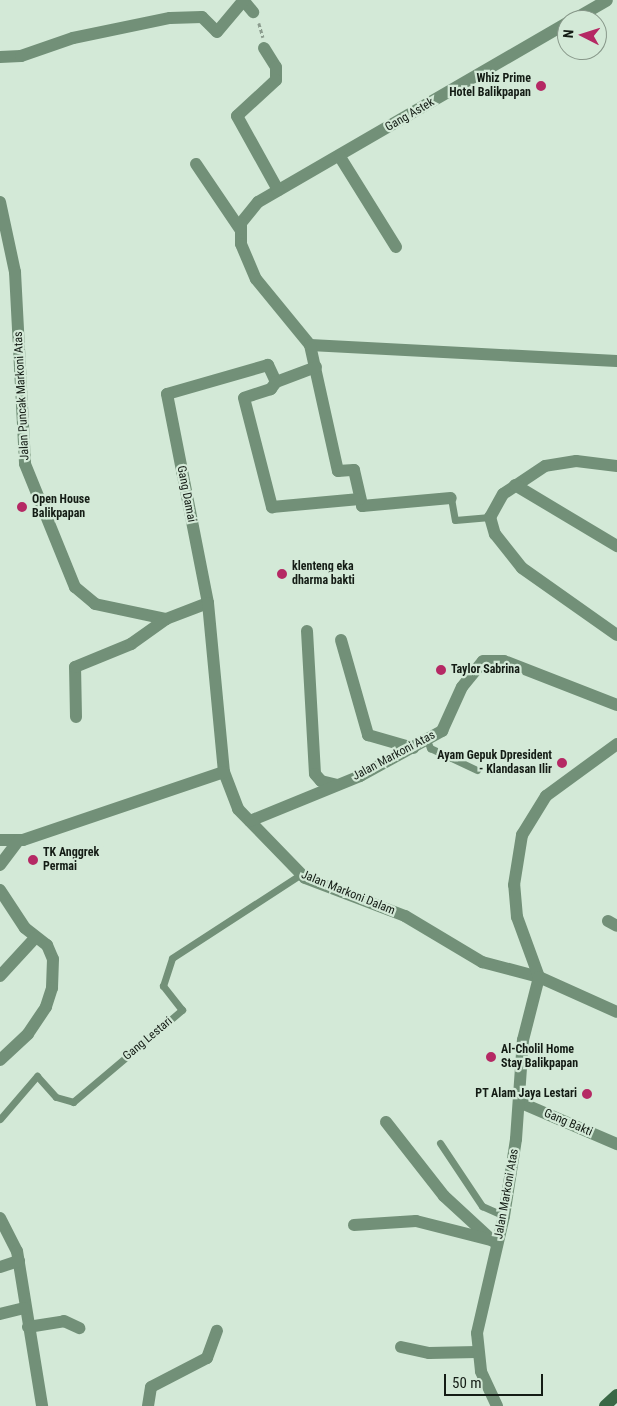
<!DOCTYPE html>
<html>
<head>
<meta charset="utf-8">
<style>
  body { margin:0 }
  #map { position:relative; width:617px; height:1406px; overflow:hidden; background:#d3e9d7; font-family:"Roboto Condensed",sans-serif }
  div>[style] { position:absolute }
  .path>* { height:2.5px; margin-top:-1.25px; transform-origin:0; background:repeating-linear-gradient(90deg,#8b9c8e 0 4px,transparent 0 6.5px) }
  .service>* { height:7px; margin:-3.5px; padding:0 3.5px; transform-origin:3.5px; border-radius:3.5px; background:#729078 }
  .minor>* { height:12px; margin:-6px; padding:0 6px; transform-origin:6px; border-radius:6px; background:#729078 }
  .secondary>* { height:12px; margin:-6px; padding:0 6px; transform-origin:6px; border-radius:6px; background:#3a6846 }
  .dots>* { width:14px; height:14px; translate:-50% -50%; box-sizing:border-box; border:2px solid #d3e9d7; border-radius:50% }
  span { translate:-50% -50%; white-space:nowrap; text-align:center; line-height:1.15; -webkit-text-stroke:4.5px #d3e9d7; paint-order:stroke }
  .poi-label { font-size:12px; color:#141c15; font-weight:700 }
  .right { translate:-100% -50%; text-align:right }
  .left { translate:0 -50%; text-align:left }
  .street-label { font-size:12px; color:#141c15 }
  .north { position:absolute; left:557px; top:10px; width:50px; height:50px; box-sizing:border-box; background:#d3e9d7; border:1px solid #879789; border-radius:50%; rotate:275deg; font-size:14px; font-weight:700; line-height:20px; text-align:center; color:#141c15 }
  .north::after { content:''; display:block; margin:auto; width:18px; height:22px; background:#b52964; clip-path:polygon(50% 0,100% 100%,50% 72%,0 100%) }
  .scale { position:absolute; left:444px; top:1374px; width:99px; height:22px; box-sizing:border-box; border:2px solid #141c15; border-top:0; padding-left:6px; font-size:15px; line-height:18px; white-space:nowrap; color:#141c15; -webkit-text-stroke:4px #d3e9d7; paint-order:stroke }
</style>
</head>
<body>
<div id="map">
  <div class="path">
    <div style="left:259px;top:23px;width:15px;rotate:74deg"></div>
  </div>
  <div class="service">
    <div style="left:451px;top:498px;width:22px;rotate:80deg"></div>
    <div style="left:455px;top:520px;width:35px;rotate:-5deg"></div>
    <div style="left:427px;top:740px;width:9px;rotate:69deg"></div>
    <div style="left:430px;top:748px;width:52px;rotate:25.1deg"></div>
    <div style="left:0;top:1119px;width:57px;rotate:-49.3deg"></div>
    <div style="left:37px;top:1076px;width:28px;rotate:48deg"></div>
    <div style="left:56px;top:1097px;width:18px;rotate:16deg"></div>
    <div style="left:73px;top:1102px;width:143px;rotate:-40.2deg"></div>
    <div style="left:182px;top:1010px;width:31px;rotate:-128deg"></div>
    <div style="left:163px;top:986px;width:29px;rotate:-72deg"></div>
    <div style="left:172px;top:958px;width:153px;rotate:-33deg"></div>
    <div style="left:440px;top:1143px;width:76px;rotate:56.3deg"></div>
    <div style="left:482px;top:1206px;width:24px;rotate:24deg"></div>
  </div>
  <div class="minor">
    <div style="left:243px;top:0;width:16px;rotate:50deg"></div>
    <div style="left:573px;top:20px;width:39px;rotate:-30deg"></div>
    <div style="left:567px;top:23px;width:357px;rotate:149.9deg"></div>
    <div style="left:258px;top:202px;width:27px;rotate:129deg"></div>
    <div style="left:241px;top:223px;width:21px;rotate:90deg"></div>
    <div style="left:241px;top:244px;width:38px;rotate:67deg"></div>
    <div style="left:256px;top:279px;width:85px;rotate:50.7deg"></div>
    <div style="left:310px;top:345px;width:307px;rotate:3deg"></div>
    <div style="left:264px;top:48px;width:22px;rotate:58deg"></div>
    <div style="left:276px;top:67px;width:13px;rotate:90deg"></div>
    <div style="left:276px;top:80px;width:53px;rotate:137.3deg"></div>
    <div style="left:237px;top:116px;width:85px;rotate:61deg"></div>
    <div style="left:0;top:57px;width:21px;rotate:-3deg"></div>
    <div style="left:21px;top:56px;width:55px;rotate:-19.1deg"></div>
    <div style="left:73px;top:38px;width:99px;rotate:-11.7deg"></div>
    <div style="left:170px;top:18px;width:32px;rotate:-2deg"></div>
    <div style="left:202px;top:17px;width:21px;rotate:45deg"></div>
    <div style="left:217px;top:32px;width:40px;rotate:-50deg"></div>
    <div style="left:340px;top:157px;width:106px;rotate:58.1deg"></div>
    <div style="left:196px;top:164px;width:78px;rotate:55.9deg"></div>
    <div style="left:0;top:202px;width:72px;rotate:77.9deg"></div>
    <div style="left:15px;top:272px;width:192px;rotate:87deg"></div>
    <div style="left:25px;top:464px;width:133px;rotate:67.9deg"></div>
    <div style="left:75px;top:587px;width:26px;rotate:40deg"></div>
    <div style="left:95px;top:604px;width:73px;rotate:11.9deg"></div>
    <div style="left:166px;top:619px;width:45px;rotate:-20.9deg"></div>
    <div style="left:310px;top:345px;width:129px;rotate:77.5deg"></div>
    <div style="left:338px;top:471px;width:16px;rotate:-4deg"></div>
    <div style="left:354px;top:470px;width:37px;rotate:77deg"></div>
    <div style="left:362px;top:506px;width:89px;rotate:-5.1deg"></div>
    <div style="left:316px;top:367px;width:43px;rotate:159.4deg"></div>
    <div style="left:276px;top:382px;width:19px;rotate:-115deg"></div>
    <div style="left:268px;top:365px;width:105px;rotate:164deg"></div>
    <div style="left:167px;top:394px;width:213px;rotate:78.9deg"></div>
    <div style="left:208px;top:603px;width:170px;rotate:84.6deg"></div>
    <div style="left:224px;top:772px;width:40px;rotate:69deg"></div>
    <div style="left:238px;top:809px;width:96px;rotate:45.8deg"></div>
    <div style="left:305px;top:878px;width:107px;rotate:20.8deg"></div>
    <div style="left:405px;top:916px;width:90px;rotate:30.9deg"></div>
    <div style="left:482px;top:962px;width:59px;rotate:14.7deg"></div>
    <div style="left:539px;top:977px;width:85px;rotate:24.2deg"></div>
    <div style="left:276px;top:382px;width:9px;rotate:126deg"></div>
    <div style="left:271px;top:389px;width:28px;rotate:162deg"></div>
    <div style="left:244px;top:398px;width:113px;rotate:75.6deg"></div>
    <div style="left:272px;top:507px;width:88px;rotate:-5.2deg"></div>
    <div style="left:617px;top:466px;width:41px;rotate:-173deg"></div>
    <div style="left:576px;top:461px;width:31px;rotate:171deg"></div>
    <div style="left:545px;top:466px;width:50px;rotate:146.3deg"></div>
    <div style="left:503px;top:494px;width:26px;rotate:119deg"></div>
    <div style="left:490px;top:517px;width:18px;rotate:74deg"></div>
    <div style="left:495px;top:534px;width:43px;rotate:51.5deg"></div>
    <div style="left:522px;top:568px;width:116px;rotate:35.2deg"></div>
    <div style="left:515px;top:485px;width:119px;rotate:30.9deg"></div>
    <div style="left:307px;top:631px;width:143px;rotate:86.8deg"></div>
    <div style="left:315px;top:774px;width:9px;rotate:49deg"></div>
    <div style="left:321px;top:781px;width:16px;rotate:14deg"></div>
    <div style="left:341px;top:640px;width:99px;rotate:74.1deg"></div>
    <div style="left:368px;top:735px;width:47px;rotate:16.1deg"></div>
    <div style="left:76px;top:717px;width:50px;rotate:-91.1deg"></div>
    <div style="left:75px;top:667px;width:61px;rotate:-22.3deg"></div>
    <div style="left:131px;top:644px;width:43px;rotate:-35.5deg"></div>
    <div style="left:250px;top:821px;width:119px;rotate:-22.2deg"></div>
    <div style="left:360px;top:776px;width:94px;rotate:-28.8deg"></div>
    <div style="left:442px;top:731px;width:48px;rotate:-65.6deg"></div>
    <div style="left:462px;top:687px;width:33px;rotate:-51deg"></div>
    <div style="left:483px;top:661px;width:21px"></div>
    <div style="left:504px;top:661px;width:121px;rotate:21.3deg"></div>
    <div style="left:0;top:840px;width:23px"></div>
    <div style="left:23px;top:840px;width:212px;rotate:-18.7deg"></div>
    <div style="left:0;top:865px;width:31px;rotate:-53deg"></div>
    <div style="left:0;top:890px;width:45px;rotate:56.7deg"></div>
    <div style="left:25px;top:928px;width:28px;rotate:38deg"></div>
    <div style="left:47px;top:945px;width:15px;rotate:67deg"></div>
    <div style="left:53px;top:959px;width:29px;rotate:92deg"></div>
    <div style="left:52px;top:988px;width:20px;rotate:108deg"></div>
    <div style="left:46px;top:1007px;width:32px;rotate:124deg"></div>
    <div style="left:28px;top:1034px;width:38px;rotate:137deg"></div>
    <div style="left:608px;top:921px;width:10px;rotate:29deg"></div>
    <div style="left:0;top:976px;width:52px;rotate:-47.4deg"></div>
    <div style="left:539px;top:977px;width:64px;rotate:-110.1deg"></div>
    <div style="left:517px;top:917px;width:32px;rotate:-95deg"></div>
    <div style="left:514px;top:885px;width:51px;rotate:-80.9deg"></div>
    <div style="left:522px;top:835px;width:46px;rotate:-58.4deg"></div>
    <div style="left:546px;top:796px;width:88px;rotate:-36.2deg"></div>
    <div style="left:519px;top:1102px;width:107px;rotate:23.2deg"></div>
    <div style="left:386px;top:1122px;width:94px;rotate:51.9deg"></div>
    <div style="left:444px;top:1196px;width:67px;rotate:42.6deg"></div>
    <div style="left:0;top:1218px;width:37px;rotate:63deg"></div>
    <div style="left:17px;top:1251px;width:157px;rotate:80.8deg"></div>
    <div style="left:354px;top:1225px;width:62px;rotate:-3.7deg"></div>
    <div style="left:416px;top:1221px;width:77px;rotate:14.2deg"></div>
    <div style="left:0;top:1267px;width:20px;rotate:-18deg"></div>
    <div style="left:0;top:1314px;width:25px;rotate:-14deg"></div>
    <div style="left:28px;top:1327px;width:36px;rotate:-9deg"></div>
    <div style="left:64px;top:1321px;width:17px;rotate:25deg"></div>
    <div style="left:401px;top:1347px;width:29px;rotate:12deg"></div>
    <div style="left:429px;top:1353px;width:48px;rotate:-1.2deg"></div>
    <div style="left:148px;top:1406px;width:19px;rotate:-81deg"></div>
    <div style="left:151px;top:1387px;width:63px;rotate:-27.4deg"></div>
    <div style="left:207px;top:1358px;width:29px;rotate:-70deg"></div>
    <div style="left:497px;top:1406px;width:38px;rotate:-115deg"></div>
    <div style="left:481px;top:1371px;width:38px;rotate:-96deg"></div>
    <div style="left:477px;top:1333px;width:120px;rotate:-77deg"></div>
    <div style="left:504px;top:1216px;width:78px;rotate:-81.1deg"></div>
    <div style="left:516px;top:1139px;width:99px;rotate:-86deg"></div>
    <div style="left:523px;top:1040px;width:65px;rotate:-75.7deg"></div>
  </div>
  <div class="secondary">
    <div style="left:605px;top:1406px;width:16px;rotate:-43deg"></div>
  </div>
  <div class="dots">
    <div style="left:541px;top:86px;background:#b52964"></div>
    <div style="left:22px;top:507px;background:#b52964"></div>
    <div style="left:282px;top:574px;background:#b52964"></div>
    <div style="left:441px;top:670px;background:#b52964"></div>
    <div style="left:562px;top:763px;background:#b52964"></div>
    <div style="left:33px;top:860px;background:#b52964"></div>
    <div style="left:491px;top:1057px;background:#b52964"></div>
    <div style="left:587px;top:1094px;background:#b52964"></div>
  </div>
  <div class="poi-label">
    <span class="right" style="left:531px;top:86px">Whiz Prime<br>Hotel Balikpapan</span>
    <span class="left" style="left:32px;top:507px">Open House<br>Balikpapan</span>
    <span class="left" style="left:292px;top:574px">klenteng eka<br>dharma bakti</span>
    <span class="left" style="left:451px;top:670px">Taylor Sabrina</span>
    <span class="right" style="left:552px;top:763px">Ayam Gepuk Dpresident<br>- Klandasan Ilir</span>
    <span class="left" style="left:43px;top:860px">TK Anggrek<br>Permai</span>
    <span class="left" style="left:501px;top:1057px">Al-Cholil Home<br>Stay Balikpapan</span>
    <span class="right" style="left:577px;top:1094px">PT Alam Jaya Lestari</span>
  </div>
  <div class="street-label">
    <span style="left:410px;top:115px;rotate:-30deg">Gang Astek</span>
    <span style="left:22px;top:396px;rotate:-93deg">Jalan Puncak Markoni Atas</span>
    <span style="left:186px;top:494px;rotate:79deg">Gang Damai</span>
    <span style="left:394px;top:756px;rotate:-28deg">Jalan Markoni Atas</span>
    <span style="left:348px;top:893px;rotate:22deg">Jalan Markoni Dalam</span>
    <span style="left:148px;top:1039px;rotate:-40deg">Gang Lestari</span>
    <span style="left:568px;top:1123px;rotate:23deg">Gang Bakti</span>
    <span style="left:507px;top:1194px;rotate:-80deg">Jalan Markoni Atas</span>
  </div>
  <div class="north">N</div>
  <div class="scale">50 m</div>
</div>
</body>
</html>
